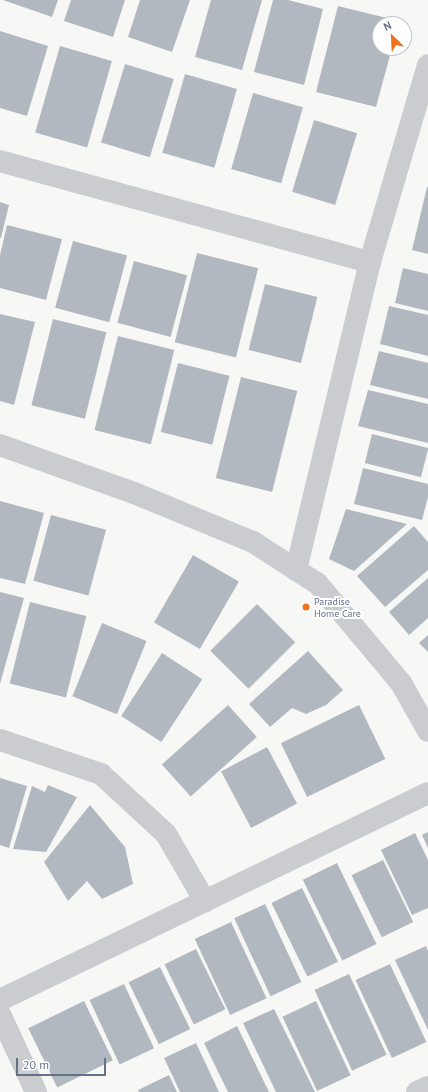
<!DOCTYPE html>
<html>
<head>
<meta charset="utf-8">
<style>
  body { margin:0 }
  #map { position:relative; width:428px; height:1092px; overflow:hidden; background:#f7f8f5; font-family:"PT Sans",sans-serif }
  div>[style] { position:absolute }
  .building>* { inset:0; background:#b2b8bf; transform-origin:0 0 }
  .minor>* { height:22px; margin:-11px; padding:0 11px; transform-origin:11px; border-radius:11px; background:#caccd0 }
  .dots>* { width:11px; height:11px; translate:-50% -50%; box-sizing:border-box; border:2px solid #fff; border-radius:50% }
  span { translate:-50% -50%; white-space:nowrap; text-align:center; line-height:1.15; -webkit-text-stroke:4px #fff; paint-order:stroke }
  .poi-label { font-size:10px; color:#647288 }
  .left { translate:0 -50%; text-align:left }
  .north { position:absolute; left:372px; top:16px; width:40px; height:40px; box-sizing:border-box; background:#fff; border:1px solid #c1c7cf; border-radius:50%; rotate:336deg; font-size:11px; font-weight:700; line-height:16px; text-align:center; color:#647288 }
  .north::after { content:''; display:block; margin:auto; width:14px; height:18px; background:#f0731c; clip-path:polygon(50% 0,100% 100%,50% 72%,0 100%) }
  .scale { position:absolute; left:16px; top:1058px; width:90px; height:18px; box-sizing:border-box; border:2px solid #647288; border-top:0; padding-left:5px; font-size:12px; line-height:14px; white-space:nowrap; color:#647288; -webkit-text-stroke:3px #fff; paint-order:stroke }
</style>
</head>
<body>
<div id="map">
  <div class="building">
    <div style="clip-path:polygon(3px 0,58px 0,52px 17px)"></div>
    <div style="clip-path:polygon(71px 0,125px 0,113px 37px,64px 21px)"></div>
    <div style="clip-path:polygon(140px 0,190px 0,172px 52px,128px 37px)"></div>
    <div style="clip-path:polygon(211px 0,262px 0,242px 70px,195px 57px)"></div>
    <div style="clip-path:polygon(273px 0,288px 0,323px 9px,304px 85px,254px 72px)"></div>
    <div style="clip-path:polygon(338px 6px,399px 21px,398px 24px,380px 24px,380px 48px,392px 48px,376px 107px,316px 92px)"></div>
    <div style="clip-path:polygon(0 31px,48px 46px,27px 116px,0 108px)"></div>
    <div style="left:60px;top:46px;width:54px;height:90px;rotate:16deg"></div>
    <div style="left:125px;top:64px;width:51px;height:82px;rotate:17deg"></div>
    <div style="left:185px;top:74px;width:54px;height:82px;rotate:16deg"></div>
    <div style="left:253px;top:93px;width:52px;height:79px;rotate:16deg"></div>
    <div style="left:314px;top:120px;width:45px;height:75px;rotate:17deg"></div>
    <div style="clip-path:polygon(427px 187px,428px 187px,428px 254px,412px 250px)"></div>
    <div style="clip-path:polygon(0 202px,9px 205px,1px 238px,0 238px)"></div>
    <div style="clip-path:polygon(7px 225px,62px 239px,46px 300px,0 288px,0 255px)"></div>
    <div style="left:73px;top:241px;width:56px;height:69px;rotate:15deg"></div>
    <div style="left:197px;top:253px;width:63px;height:92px;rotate:14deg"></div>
    <div style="left:134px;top:261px;width:55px;height:64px;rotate:15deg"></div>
    <div style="clip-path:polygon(403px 268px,428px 274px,428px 311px,395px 303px)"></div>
    <div style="left:265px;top:284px;width:54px;height:68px;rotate:14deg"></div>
    <div style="clip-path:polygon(389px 306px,428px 315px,428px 356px,380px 344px)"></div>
    <div style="clip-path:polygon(0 314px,35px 322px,14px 405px,0 401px)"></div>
    <div style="left:53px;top:319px;width:55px;height:89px;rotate:14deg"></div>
    <div style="left:118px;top:336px;width:58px;height:97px;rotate:14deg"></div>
    <div style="clip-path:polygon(379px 351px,428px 363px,428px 399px,370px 385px)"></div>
    <div style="left:178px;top:363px;width:53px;height:71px;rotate:14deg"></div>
    <div style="left:241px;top:377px;width:58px;height:104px;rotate:14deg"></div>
    <div style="clip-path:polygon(368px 390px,428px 404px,428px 443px,358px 426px)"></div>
    <div style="left:372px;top:434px;width:58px;height:30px;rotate:14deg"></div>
    <div style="clip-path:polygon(363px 468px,428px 484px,428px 497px,422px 520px,354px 504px)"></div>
    <div style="clip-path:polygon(0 501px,44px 513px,25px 584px,0 578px)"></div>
    <div style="clip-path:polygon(346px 509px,407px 524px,354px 571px,329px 559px)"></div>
    <div style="left:51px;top:515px;width:57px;height:68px;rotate:15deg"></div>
    <div style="clip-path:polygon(414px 526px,428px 542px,428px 570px,385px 607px,357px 576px)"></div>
    <div style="left:193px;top:555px;width:53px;height:78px;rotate:30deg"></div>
    <div style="clip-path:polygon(428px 578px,428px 618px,409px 635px,389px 612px)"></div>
    <div style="clip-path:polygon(0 592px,24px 598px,0 684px)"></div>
    <div style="left:30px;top:602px;width:58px;height:84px;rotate:14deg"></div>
    <div style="left:257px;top:604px;width:54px;height:66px;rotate:45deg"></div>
    <div style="left:102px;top:623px;width:48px;height:79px;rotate:22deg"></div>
    <div style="clip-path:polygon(428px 635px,428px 652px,419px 643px)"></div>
    <div style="clip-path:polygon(308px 651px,343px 690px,326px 705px,306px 714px,292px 708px,270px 727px,249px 704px)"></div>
    <div style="left:162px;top:653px;width:48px;height:75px;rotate:33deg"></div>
    <div style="left:228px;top:705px;width:43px;height:89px;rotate:48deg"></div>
    <div style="left:359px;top:705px;width:60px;height:87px;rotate:64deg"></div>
    <div style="left:267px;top:747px;width:64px;height:52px;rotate:62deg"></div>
    <div style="clip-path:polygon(0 778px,27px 786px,9px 848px,0 845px)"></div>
    <div style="clip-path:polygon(48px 785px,77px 797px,46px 852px,13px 849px,32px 786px,45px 792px)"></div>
    <div style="clip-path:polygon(90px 805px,125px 847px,133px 884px,102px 899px,87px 881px,68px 901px,44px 862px)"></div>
    <div style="clip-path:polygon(428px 832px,428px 848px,422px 835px)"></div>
    <div style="clip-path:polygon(415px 833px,428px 860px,428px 908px,412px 915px,381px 850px)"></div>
    <div style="left:383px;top:860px;width:69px;height:35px;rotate:64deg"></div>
    <div style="left:337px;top:863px;width:90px;height:38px;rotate:64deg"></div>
    <div style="left:302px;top:888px;width:82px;height:34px;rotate:64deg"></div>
    <div style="left:265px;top:904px;width:86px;height:34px;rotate:65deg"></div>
    <div style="left:231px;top:922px;width:84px;height:40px;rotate:65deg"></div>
    <div style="clip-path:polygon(426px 946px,428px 951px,428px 1030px,395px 960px)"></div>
    <div style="left:196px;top:949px;width:67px;height:35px;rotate:64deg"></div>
    <div style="left:390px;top:964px;width:86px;height:38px;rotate:65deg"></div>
    <div style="left:160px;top:967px;width:69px;height:35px;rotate:64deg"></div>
    <div style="left:349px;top:974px;width:89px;height:38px;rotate:65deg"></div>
    <div style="left:124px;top:984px;width:71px;height:38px;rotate:65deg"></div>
    <div style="left:84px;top:1001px;width:66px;height:62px;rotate:64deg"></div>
    <div style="left:316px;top:1001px;width:82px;height:37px;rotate:65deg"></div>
    <div style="clip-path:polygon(274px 1009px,315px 1092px,276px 1092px,243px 1023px)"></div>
    <div style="clip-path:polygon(237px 1026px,269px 1092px,228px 1092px,204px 1043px)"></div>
    <div style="clip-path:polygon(196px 1043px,219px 1092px,180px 1092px,164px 1058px)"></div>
    <div style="clip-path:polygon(169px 1075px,177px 1092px,139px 1092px,138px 1090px)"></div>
  </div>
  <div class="minor">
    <div style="left:0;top:161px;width:384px;rotate:15.3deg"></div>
    <div style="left:0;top:445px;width:142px;rotate:19.7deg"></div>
    <div style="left:134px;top:493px;width:129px;rotate:22.4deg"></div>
    <div style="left:253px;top:542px;width:77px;rotate:32.9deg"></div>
    <div style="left:318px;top:584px;width:129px;rotate:50deg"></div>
    <div style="left:401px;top:683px;width:55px;rotate:60.6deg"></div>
    <div style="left:296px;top:570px;width:317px;rotate:-76.5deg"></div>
    <div style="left:370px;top:262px;width:205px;rotate:-73.6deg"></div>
    <div style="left:0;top:740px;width:107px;rotate:18.6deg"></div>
    <div style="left:101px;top:774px;width:88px;rotate:42.7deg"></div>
    <div style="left:166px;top:834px;width:78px;rotate:59.8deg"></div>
    <div style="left:0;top:1000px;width:475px;rotate:-25.8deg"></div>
    <div style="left:0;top:1014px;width:86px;rotate:65.2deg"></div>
    <div style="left:417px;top:1092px;width:12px;rotate:-24deg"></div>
  </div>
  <div class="dots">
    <div style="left:306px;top:607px;background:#f0731c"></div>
  </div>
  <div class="poi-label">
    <span class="left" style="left:314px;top:607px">Paradise<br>Home Care</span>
  </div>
  <div class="north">N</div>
  <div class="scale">20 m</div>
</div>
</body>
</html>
